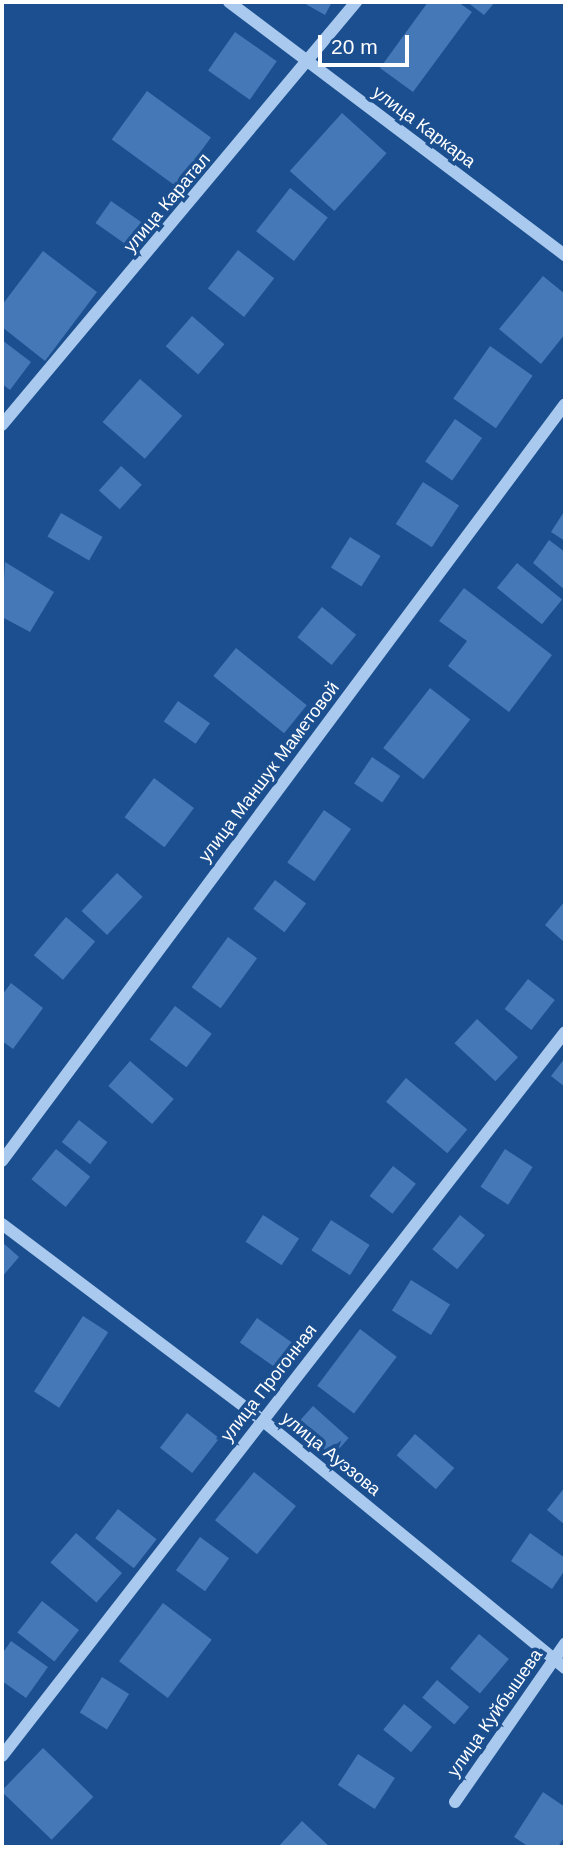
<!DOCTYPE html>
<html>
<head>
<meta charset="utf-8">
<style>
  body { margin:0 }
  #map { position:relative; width:567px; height:1849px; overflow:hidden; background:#1b4f8f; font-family:Arial,sans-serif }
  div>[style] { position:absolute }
  .building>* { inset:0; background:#4478b7; transform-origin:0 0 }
  .minor>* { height:12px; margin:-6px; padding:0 6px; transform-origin:6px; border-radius:6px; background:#a9c9ee }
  span { translate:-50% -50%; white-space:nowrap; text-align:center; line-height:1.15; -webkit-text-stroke:7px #1b4f8f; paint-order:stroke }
  .street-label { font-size:18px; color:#fff }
  .frame { position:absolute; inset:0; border:4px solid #fff; pointer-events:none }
  .scale { position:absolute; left:318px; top:35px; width:91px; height:32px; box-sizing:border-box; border:4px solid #fff; border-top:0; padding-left:9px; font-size:21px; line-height:24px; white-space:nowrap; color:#fff; -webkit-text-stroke:5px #1b4f8f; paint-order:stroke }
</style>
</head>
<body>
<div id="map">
  <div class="building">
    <div style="clip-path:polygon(302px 2px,332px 2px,325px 15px)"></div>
    <div style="clip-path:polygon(428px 2px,458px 2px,472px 12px,413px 92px,380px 68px)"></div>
    <div style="clip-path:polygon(467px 2px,495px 2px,484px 15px)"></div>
    <div style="left:235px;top:32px;width:51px;height:47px;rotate:35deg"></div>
    <div style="left:147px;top:91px;width:79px;height:60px;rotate:36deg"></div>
    <div style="left:342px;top:113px;width:60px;height:78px;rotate:42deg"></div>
    <div style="left:290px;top:188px;width:48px;height:55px;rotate:38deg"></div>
    <div style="left:111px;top:201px;width:39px;height:27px;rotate:35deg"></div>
    <div style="left:238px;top:250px;width:46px;height:49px;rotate:38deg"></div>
    <div style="clip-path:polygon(43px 251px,97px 292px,45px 361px,2px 327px,2px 305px)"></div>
    <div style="clip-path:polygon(543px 276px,565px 294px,565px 334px,541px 364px,499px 329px)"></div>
    <div style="left:192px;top:316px;width:43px;height:40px;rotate:41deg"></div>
    <div style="clip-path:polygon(2px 340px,31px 362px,10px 390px,2px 384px)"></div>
    <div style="left:490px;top:346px;width:52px;height:64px;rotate:35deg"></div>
    <div style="left:140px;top:379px;width:56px;height:57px;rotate:41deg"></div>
    <div style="left:455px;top:419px;width:33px;height:52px;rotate:35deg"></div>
    <div style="left:121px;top:466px;width:28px;height:33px;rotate:42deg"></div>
    <div style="left:423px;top:482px;width:43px;height:50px;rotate:33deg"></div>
    <div style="clip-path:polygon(565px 510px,565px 541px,551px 532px)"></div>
    <div style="left:61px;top:513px;width:48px;height:27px;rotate:30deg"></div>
    <div style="left:350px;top:537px;width:36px;height:36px;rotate:32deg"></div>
    <div style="clip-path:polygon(549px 540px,565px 552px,565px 590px,533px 563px)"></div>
    <div style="clip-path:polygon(5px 562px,54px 592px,30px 632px,2px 617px)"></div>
    <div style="left:517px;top:563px;width:58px;height:32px;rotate:39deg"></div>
    <div style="clip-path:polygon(464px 588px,552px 655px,509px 712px,448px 666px,467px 641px,439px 621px)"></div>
    <div style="left:322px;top:607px;width:44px;height:39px;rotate:39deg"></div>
    <div style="left:236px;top:648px;width:91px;height:36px;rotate:39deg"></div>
    <div style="left:430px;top:688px;width:51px;height:76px;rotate:38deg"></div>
    <div style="left:178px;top:701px;width:39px;height:25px;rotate:35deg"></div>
    <div style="left:372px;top:757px;width:34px;height:32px;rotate:34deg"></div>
    <div style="left:154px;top:778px;width:50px;height:49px;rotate:37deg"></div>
    <div style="left:324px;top:810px;width:33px;height:64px;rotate:35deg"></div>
    <div style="left:117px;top:873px;width:35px;height:52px;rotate:43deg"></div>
    <div style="left:275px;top:880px;width:39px;height:36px;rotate:37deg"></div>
    <div style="clip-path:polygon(565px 901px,565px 943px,545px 925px)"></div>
    <div style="left:66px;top:917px;width:38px;height:50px;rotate:40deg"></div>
    <div style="left:228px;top:937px;width:36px;height:62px;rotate:36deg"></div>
    <div style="left:528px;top:979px;width:34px;height:38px;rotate:38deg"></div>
    <div style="clip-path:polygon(11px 983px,43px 1008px,13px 1049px,2px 1041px,2px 995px)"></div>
    <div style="left:175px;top:1006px;width:46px;height:42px;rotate:37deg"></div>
    <div style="left:477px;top:1019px;width:56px;height:33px;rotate:43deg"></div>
    <div style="clip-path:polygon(565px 1058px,565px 1087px,551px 1076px)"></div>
    <div style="left:130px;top:1061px;width:58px;height:33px;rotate:41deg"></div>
    <div style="left:406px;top:1078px;width:80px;height:31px;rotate:40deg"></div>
    <div style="left:79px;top:1120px;width:36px;height:28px;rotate:38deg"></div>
    <div style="left:56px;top:1149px;width:44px;height:39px;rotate:39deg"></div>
    <div style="left:505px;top:1149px;width:33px;height:45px;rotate:33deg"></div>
    <div style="left:393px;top:1166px;width:29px;height:38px;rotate:38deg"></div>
    <div style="left:263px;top:1215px;width:43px;height:32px;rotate:33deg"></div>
    <div style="left:460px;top:1215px;width:32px;height:44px;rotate:39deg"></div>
    <div style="left:331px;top:1220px;width:46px;height:36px;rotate:33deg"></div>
    <div style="clip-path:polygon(2px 1242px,19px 1257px,2px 1277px)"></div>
    <div style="left:411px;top:1280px;width:46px;height:36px;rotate:32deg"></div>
    <div style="left:83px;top:1316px;width:30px;height:90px;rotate:33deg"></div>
    <div style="left:257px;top:1318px;width:50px;height:30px;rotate:35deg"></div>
    <div style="left:360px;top:1329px;width:46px;height:71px;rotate:37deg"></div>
    <div style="left:313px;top:1406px;width:48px;height:27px;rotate:42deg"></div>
    <div style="left:187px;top:1413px;width:41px;height:44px;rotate:38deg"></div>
    <div style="left:415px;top:1434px;width:52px;height:28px;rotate:41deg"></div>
    <div style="left:254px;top:1472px;width:54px;height:62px;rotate:39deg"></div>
    <div style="clip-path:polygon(565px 1487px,565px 1525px,547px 1510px)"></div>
    <div style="left:118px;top:1509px;width:49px;height:37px;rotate:38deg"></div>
    <div style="left:76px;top:1533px;width:61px;height:39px;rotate:41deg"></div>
    <div style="clip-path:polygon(530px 1533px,565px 1558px,565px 1570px,552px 1589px,511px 1561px)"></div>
    <div style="left:200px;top:1537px;width:36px;height:41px;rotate:36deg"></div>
    <div style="left:42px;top:1601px;width:47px;height:40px;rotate:38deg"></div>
    <div style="left:163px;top:1603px;width:61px;height:73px;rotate:37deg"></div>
    <div style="left:479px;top:1634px;width:39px;height:45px;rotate:40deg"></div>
    <div style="clip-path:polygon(11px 1641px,48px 1667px,26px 1698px,2px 1681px,2px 1654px)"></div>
    <div style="left:102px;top:1677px;width:32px;height:42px;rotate:32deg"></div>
    <div style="left:437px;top:1680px;width:42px;height:23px;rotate:40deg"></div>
    <div style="left:404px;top:1704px;width:36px;height:33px;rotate:39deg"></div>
    <div style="left:43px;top:1748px;width:70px;height:60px;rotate:44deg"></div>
    <div style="left:358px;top:1754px;width:44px;height:37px;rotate:33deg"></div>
    <div style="clip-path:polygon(543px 1792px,565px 1807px,565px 1836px,558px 1847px,529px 1847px,514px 1837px)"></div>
    <div style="clip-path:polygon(302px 1821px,330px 1847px,278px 1847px)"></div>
  </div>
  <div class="minor">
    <div style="left:229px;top:2px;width:421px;rotate:37deg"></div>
    <div style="left:2px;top:425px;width:552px;rotate:-50.07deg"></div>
    <div style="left:2px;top:1161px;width:943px;rotate:-53.36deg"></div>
    <div style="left:2px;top:1224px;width:326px;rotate:37deg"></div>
    <div style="left:262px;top:1420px;width:392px;rotate:39.3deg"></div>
    <div style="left:2px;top:1756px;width:917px;rotate:-52.13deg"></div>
    <div style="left:455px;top:1802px;width:193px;rotate:-55.2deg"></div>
  </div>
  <div class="street-label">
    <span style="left:424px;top:127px;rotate:37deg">улица Каркара</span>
    <span style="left:167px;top:203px;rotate:-50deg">улица Каратал</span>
    <span style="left:269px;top:772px;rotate:-53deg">улица Маншук Маметовой</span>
    <span style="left:269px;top:1383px;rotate:-52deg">улица Прогонная</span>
    <span style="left:331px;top:1454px;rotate:39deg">улица Ауэзова</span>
    <span style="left:495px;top:1713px;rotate:-55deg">улица Куйбышева</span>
  </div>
  <div class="frame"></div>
  <div class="scale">20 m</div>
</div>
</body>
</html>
